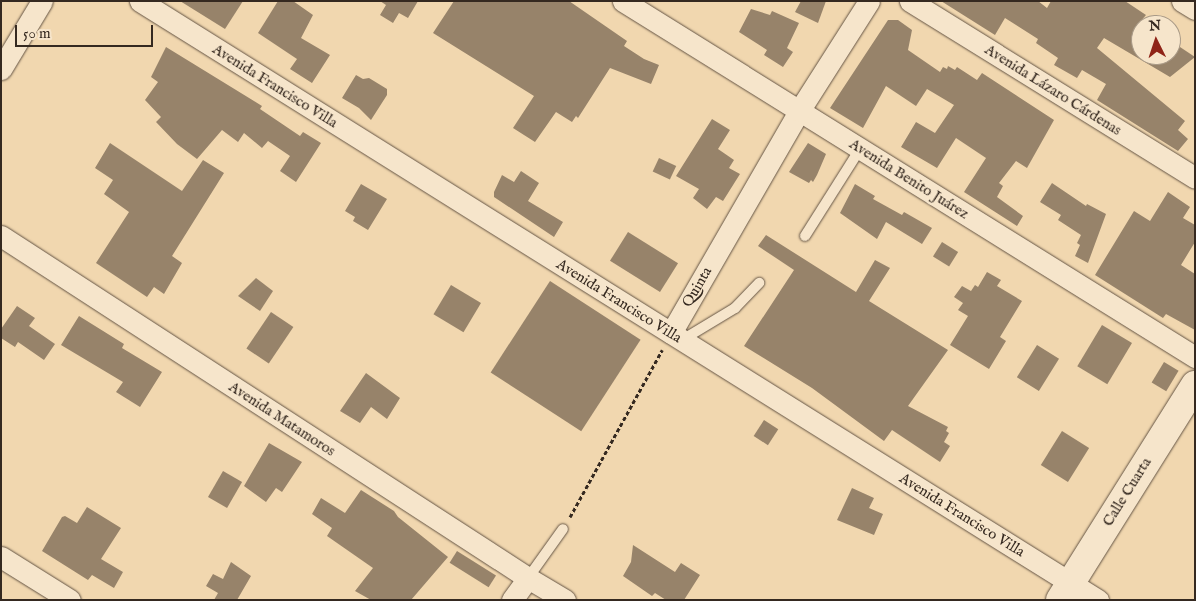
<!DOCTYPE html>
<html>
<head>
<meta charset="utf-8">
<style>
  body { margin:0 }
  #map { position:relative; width:1196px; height:601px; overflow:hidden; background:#f1d7af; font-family:"IM FELL English",serif }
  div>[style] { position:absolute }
  .building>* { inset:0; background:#97836a; transform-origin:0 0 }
  .path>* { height:3px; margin-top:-1.5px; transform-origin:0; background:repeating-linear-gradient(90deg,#352920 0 4px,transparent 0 6.5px) }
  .roads { filter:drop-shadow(0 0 1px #645444) drop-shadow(0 0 1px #645444) }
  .lane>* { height:10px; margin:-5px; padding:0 5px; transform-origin:5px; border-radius:5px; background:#f6e5cb }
  .street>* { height:21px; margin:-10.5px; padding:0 10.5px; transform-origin:10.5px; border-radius:10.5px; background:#f6e5cb }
  .secondary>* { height:28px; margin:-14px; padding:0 14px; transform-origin:14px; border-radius:14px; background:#f6e5cb }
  span { translate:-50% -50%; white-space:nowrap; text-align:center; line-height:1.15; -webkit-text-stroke:4.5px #f6e5cb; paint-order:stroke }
  .street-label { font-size:15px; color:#352920 }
  .frame { position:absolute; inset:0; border:2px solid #352920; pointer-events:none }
  .north { position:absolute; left:1131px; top:15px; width:50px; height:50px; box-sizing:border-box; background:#f6e5cb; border:1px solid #a99a87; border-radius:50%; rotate:356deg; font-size:14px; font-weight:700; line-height:20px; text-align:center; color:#352920 }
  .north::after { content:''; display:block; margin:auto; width:18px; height:22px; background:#8f2418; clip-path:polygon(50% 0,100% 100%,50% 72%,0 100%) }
  .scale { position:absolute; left:15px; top:25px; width:138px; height:22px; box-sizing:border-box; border:2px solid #352920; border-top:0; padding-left:6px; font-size:15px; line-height:18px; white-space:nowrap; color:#352920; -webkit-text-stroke:4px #f6e5cb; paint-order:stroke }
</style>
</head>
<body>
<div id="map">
  <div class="building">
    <div style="clip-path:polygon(180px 1px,243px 1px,225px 29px)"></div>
    <div style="clip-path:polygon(278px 1px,293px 1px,313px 15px,301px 38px,330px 55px,312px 83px,290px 69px,297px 59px,258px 33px)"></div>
    <div style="clip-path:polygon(380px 1px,418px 1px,408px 18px,399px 13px,393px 23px,380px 15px,386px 5px)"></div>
    <div style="clip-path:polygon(454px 1px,569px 1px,627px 41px,624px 46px,644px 59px,659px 65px,651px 84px,610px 68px,578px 118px,576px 116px,572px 122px,556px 112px,535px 142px,513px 128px,534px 96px,433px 33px)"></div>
    <div style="clip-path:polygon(801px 1px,826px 1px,818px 23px,795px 12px)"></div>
    <div style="clip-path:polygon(941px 1px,1038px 1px,1047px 8px,1051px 1px,1125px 1px,1146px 15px,1140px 22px,1141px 55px,1171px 55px,1171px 41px,1195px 57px,1170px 77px,1104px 38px,1097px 48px,1185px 121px,1178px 130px,1188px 139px,1178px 151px,1097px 100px,1106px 84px,1082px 70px,1077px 78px,1054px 65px,1058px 58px,1036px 43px,1038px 39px,1005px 18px,995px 35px)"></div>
    <div style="clip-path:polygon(751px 9px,770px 15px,772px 11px,799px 23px,787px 48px,793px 52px,783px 67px,764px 55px,767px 50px,739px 32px)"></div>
    <div style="clip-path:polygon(888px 20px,898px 20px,912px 30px,908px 50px,940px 72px,943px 67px,947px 69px,948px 66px,955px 70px,957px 67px,977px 80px,982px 73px,1054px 120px,1027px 168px,1016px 161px,999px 183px,1003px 186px,997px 197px,1023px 216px,1017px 226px,964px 192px,986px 158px,956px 138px,937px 168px,901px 147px,916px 122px,935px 133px,954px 105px,927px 89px,916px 106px,886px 86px,863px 128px,830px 108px)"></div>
    <div style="clip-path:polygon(166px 47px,262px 106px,260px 109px,300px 136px,303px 132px,321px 143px,296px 182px,280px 171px,290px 156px,268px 141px,262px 148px,244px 133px,238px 142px,222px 130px,197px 159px,177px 144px,156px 122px,161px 117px,145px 100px,158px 82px,151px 77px)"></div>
    <div style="clip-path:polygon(356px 75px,363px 79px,369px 78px,387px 89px,387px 95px,371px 120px,359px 108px,342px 98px)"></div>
    <div style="clip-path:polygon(712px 119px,730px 130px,718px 149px,734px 160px,729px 168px,740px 174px,723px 201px,716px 197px,707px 209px,693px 198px,699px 189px,676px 176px)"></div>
    <div style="clip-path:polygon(110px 143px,182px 191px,203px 160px,224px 173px,172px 256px,182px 263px,164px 294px,154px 287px,147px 297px,96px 263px,129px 212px,104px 194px,113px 180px,95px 168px)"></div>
    <div style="clip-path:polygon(808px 143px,826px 154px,817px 175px,813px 182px,811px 180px,809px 183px,789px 172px)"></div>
    <div style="left:659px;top:158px;width:19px;height:15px;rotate:25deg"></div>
    <div style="clip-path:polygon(521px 171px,539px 183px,528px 201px,563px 222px,554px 237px,494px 197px,494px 192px,502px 175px,514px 182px)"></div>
    <div style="clip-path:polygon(1052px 183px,1086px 206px,1087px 204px,1106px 214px,1088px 263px,1075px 256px,1080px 245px,1077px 243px,1081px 235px,1058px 220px,1061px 215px,1040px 202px)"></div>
    <div style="clip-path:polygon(361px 184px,387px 199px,368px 230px,353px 221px,355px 217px,345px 211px)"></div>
    <div style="clip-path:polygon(855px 184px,875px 196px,873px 199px,902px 215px,904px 212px,932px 228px,922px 244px,886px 222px,877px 239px,840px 213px)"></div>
    <div style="clip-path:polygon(1168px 192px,1190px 207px,1183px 218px,1195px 225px,1195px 242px,1181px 265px,1195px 274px,1195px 330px,1166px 314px,1163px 318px,1095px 275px,1134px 211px,1150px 221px)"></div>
    <div style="left:628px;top:232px;width:59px;height:34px;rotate:32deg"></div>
    <div style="clip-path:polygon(766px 235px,856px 292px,875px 260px,890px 268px,869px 301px,948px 350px,908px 406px,948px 427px,946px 431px,949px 433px,944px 442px,950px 446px,940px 462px,892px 430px,884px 441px,812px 388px,744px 346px,794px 270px,758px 246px)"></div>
    <div style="left:942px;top:242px;width:19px;height:17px;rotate:32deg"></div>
    <div style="clip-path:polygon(987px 272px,1001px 280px,997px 286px,1022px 301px,1000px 337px,1006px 341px,989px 369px,950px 345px,968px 316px,958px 310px,963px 303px,954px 297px,962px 286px,971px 291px,975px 285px,978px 287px)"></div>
    <div style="clip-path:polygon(256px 278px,273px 291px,260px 311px,238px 296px)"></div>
    <div style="left:550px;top:281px;width:108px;height:109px;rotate:33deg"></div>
    <div style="left:451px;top:285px;width:35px;height:34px;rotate:31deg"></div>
    <div style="clip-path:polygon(17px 306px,35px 318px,29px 326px,55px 344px,44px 360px,18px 342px,15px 347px,1px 338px,1px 329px)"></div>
    <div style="left:271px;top:312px;width:27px;height:44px;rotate:34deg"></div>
    <div style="clip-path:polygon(79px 316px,124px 344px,122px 348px,162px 372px,140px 407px,116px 392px,123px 382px,61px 345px)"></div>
    <div style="left:1102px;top:325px;width:35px;height:48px;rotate:31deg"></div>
    <div style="left:1037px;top:345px;width:26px;height:38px;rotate:32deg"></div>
    <div style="left:1164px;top:362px;width:17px;height:24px;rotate:31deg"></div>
    <div style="clip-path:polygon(366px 373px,400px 398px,387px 419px,371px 407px,360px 423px,340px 411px)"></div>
    <div style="left:764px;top:420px;width:17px;height:19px;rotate:33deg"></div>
    <div style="left:1062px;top:431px;width:32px;height:40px;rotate:32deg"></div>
    <div style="clip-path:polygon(269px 443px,302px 462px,282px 492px,276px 488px,266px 502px,244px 486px)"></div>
    <div style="left:223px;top:471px;width:22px;height:30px;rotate:30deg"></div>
    <div style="clip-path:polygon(852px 488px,874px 498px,869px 508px,883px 514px,874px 535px,837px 520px)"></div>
    <div style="clip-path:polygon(361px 490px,394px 511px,398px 517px,448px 557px,411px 600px,371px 600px,355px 591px,373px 568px,327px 536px,332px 528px,312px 514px,321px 498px,345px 513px)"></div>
    <div style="clip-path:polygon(87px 507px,121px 528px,101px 559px,123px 572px,114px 588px,92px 575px,88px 580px,42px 551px,62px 517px,65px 516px,77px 523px)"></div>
    <div style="clip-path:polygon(633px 545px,675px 572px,681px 563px,700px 575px,684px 600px,666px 600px,655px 593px,652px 596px,623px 576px,631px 562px)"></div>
    <div style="left:457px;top:551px;width:46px;height:14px;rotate:32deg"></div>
    <div style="clip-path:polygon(231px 562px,251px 576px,237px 600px,214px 600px,218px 593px,206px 586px,213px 574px,223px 579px)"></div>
  </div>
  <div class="path">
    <div style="left:570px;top:517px;width:191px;rotate:-61.1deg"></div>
  </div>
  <div class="roads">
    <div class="lane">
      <div style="left:805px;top:236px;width:103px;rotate:-57.7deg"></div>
      <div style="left:682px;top:340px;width:62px;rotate:-31.1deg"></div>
      <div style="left:735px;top:308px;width:35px;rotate:-46deg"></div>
      <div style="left:528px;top:578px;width:60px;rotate:-54.5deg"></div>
    </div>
    <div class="street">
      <div style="left:140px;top:1px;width:1130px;rotate:32.02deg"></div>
      <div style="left:623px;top:1px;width:674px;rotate:31.9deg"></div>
      <div style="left:910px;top:1px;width:335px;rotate:31.8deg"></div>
      <div style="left:1182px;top:1px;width:15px;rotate:32deg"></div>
      <div style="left:1px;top:69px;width:79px;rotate:-58.9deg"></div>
      <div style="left:1px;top:236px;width:628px;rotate:32.98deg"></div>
      <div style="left:528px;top:578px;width:43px;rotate:30.7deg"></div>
      <div style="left:671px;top:333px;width:256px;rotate:-60deg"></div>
      <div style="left:799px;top:111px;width:130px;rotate:-57.5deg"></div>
      <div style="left:1px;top:557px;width:81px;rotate:31.9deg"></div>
      <div style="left:512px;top:600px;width:27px;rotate:-54deg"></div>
    </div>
    <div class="secondary">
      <div style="left:1060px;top:600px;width:254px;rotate:-57.9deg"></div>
    </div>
  </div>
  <div class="street-label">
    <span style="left:275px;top:86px;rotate:32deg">Avenida Francisco Villa</span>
    <span style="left:1053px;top:90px;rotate:32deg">Avenida Lázaro Cárdenas</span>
    <span style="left:909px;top:179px;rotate:32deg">Avenida Benito Juárez</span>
    <span style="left:697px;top:287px;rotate:-60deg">Quinta</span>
    <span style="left:619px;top:301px;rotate:32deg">Avenida Francisco Villa</span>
    <span style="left:282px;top:419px;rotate:33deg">Avenida Matamoros</span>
    <span style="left:1127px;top:492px;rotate:-58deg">Calle Cuarta</span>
    <span style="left:962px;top:515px;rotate:32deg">Avenida Francisco Villa</span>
  </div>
  <div class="frame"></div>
  <div class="north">N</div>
  <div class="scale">50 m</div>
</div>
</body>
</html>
